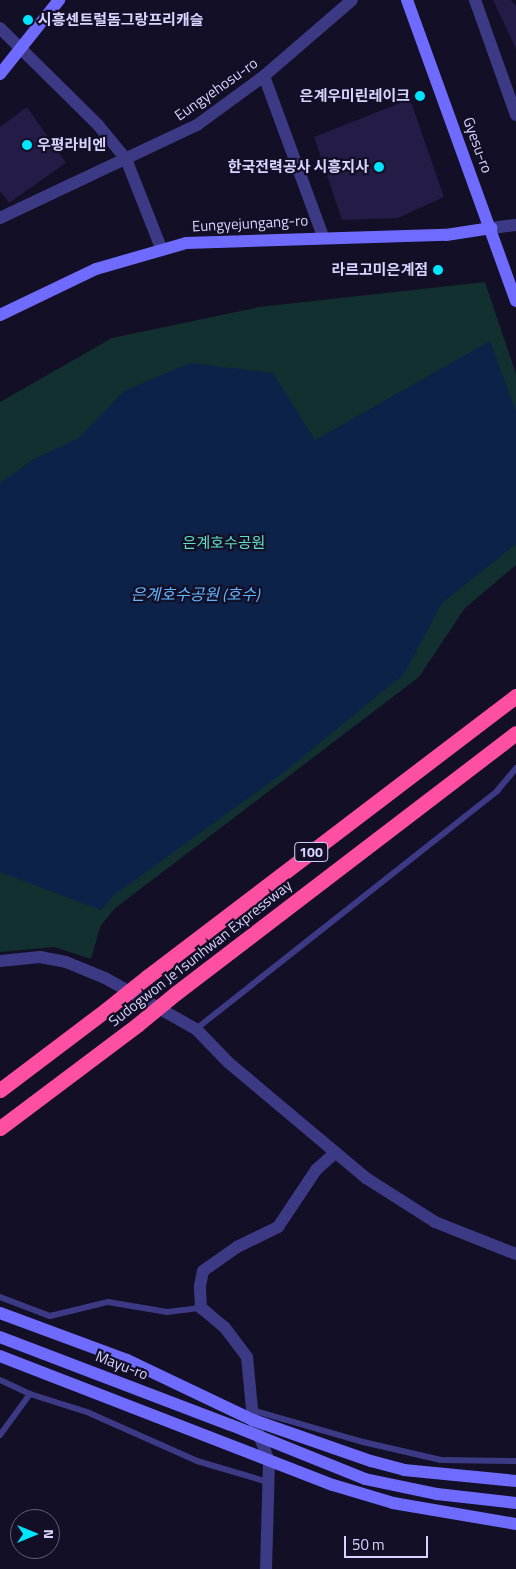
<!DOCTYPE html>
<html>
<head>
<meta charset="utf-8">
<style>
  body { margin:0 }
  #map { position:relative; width:516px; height:1569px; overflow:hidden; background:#130f26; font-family:"Titillium Web","Noto Sans KR",sans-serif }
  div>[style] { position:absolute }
  .green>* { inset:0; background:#12302f }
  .water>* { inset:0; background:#0c2248 }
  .building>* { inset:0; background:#241b47 }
  .lane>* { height:6px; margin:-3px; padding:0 3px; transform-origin:3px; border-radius:3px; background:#3d3a85 }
  .street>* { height:12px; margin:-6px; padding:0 6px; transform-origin:6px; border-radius:6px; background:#3d3a85 }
  .secondary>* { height:12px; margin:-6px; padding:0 6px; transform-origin:6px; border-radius:6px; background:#6f6bff }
  .highway>* { height:15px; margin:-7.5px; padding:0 7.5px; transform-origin:7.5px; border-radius:7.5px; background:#ff4fa3 }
  .secondary-bridge>* { height:12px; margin:-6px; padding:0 6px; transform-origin:6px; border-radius:6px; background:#6f6bff }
  .highway-bridge>* { height:15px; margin:-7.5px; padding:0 7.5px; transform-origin:7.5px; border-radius:7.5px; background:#ff4fa3 }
  .dots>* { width:14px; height:14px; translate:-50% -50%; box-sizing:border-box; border:2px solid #130f26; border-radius:50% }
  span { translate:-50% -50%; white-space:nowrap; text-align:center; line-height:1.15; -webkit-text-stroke:4.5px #130f26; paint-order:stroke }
  .shield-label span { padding:1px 4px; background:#130f26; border:1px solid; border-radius:4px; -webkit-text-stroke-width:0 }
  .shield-label { font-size:14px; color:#d9d4ff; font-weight:700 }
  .poi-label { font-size:15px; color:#d9d4ff; font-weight:700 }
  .left { translate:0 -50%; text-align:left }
  .right { translate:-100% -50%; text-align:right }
  .street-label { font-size:15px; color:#d9d4ff }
  .park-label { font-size:15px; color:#5fe0c0 }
  .water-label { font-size:16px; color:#62b6ff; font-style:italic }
  .north { position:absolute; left:10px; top:1509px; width:50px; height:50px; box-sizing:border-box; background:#130f26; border:1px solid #625e7d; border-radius:50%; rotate:90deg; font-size:14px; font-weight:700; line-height:20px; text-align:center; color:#d9d4ff }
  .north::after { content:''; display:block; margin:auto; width:18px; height:22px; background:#00e5ff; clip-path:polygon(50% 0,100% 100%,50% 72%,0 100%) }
  .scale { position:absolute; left:344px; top:1536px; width:84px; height:22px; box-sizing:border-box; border:2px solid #d9d4ff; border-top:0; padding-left:6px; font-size:15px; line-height:18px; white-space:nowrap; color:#d9d4ff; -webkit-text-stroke:4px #130f26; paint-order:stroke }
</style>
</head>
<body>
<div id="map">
  <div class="green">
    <div style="clip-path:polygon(485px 282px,516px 374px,516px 565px,465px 608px,419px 677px,114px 909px,100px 927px,91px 959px,54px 947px,0 952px,0 402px,112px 338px,259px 307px)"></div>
  </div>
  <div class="water">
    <div style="clip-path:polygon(490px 341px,516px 411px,516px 544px,442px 603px,404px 674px,283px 773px,114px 895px,101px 910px,0 872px,0 483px,34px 459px,79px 438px,124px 391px,190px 363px,273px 373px,315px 440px)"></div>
  </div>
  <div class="building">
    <div style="clip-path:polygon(493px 0,511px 0,516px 6px,516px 49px)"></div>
    <div style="clip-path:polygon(410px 99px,444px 197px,398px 218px,342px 220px,314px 137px)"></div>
    <div style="clip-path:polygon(27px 107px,66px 163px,9px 203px,0 191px,0 127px)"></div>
  </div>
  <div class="lane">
    <div style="left:196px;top:1029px;width:384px;rotate:-38.3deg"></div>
    <div style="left:497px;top:791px;width:30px;rotate:-50deg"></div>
    <div style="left:0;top:1297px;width:53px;rotate:20.8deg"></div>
    <div style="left:50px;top:1316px;width:60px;rotate:-13.6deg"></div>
    <div style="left:108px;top:1302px;width:60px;rotate:9.6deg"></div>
    <div style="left:167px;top:1312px;width:34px;rotate:-7deg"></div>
    <div style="left:0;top:1380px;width:33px;rotate:25deg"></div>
    <div style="left:30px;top:1394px;width:60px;rotate:17.5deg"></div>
    <div style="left:87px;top:1412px;width:120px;rotate:24deg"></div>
    <div style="left:197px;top:1461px;width:74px;rotate:16.5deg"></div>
    <div style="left:252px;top:1410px;width:116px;rotate:16.1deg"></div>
    <div style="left:363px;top:1442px;width:80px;rotate:13deg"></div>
    <div style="left:441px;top:1460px;width:75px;rotate:0.8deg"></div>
    <div style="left:0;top:1435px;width:51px;rotate:-53.8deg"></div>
  </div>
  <div class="street">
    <div style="left:475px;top:0;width:122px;rotate:70.4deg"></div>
    <div style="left:0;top:28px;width:138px;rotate:44.7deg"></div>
    <div style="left:98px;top:125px;width:44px;rotate:50.5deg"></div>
    <div style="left:126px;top:159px;width:96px;rotate:68.5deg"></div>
    <div style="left:264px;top:76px;width:171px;rotate:69.8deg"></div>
    <div style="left:0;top:218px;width:218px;rotate:-25.3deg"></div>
    <div style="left:197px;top:125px;width:83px;rotate:-36.2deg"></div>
    <div style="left:264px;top:76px;width:116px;rotate:-40.8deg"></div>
    <div style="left:491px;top:228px;width:25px;rotate:-7deg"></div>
    <div style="left:0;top:961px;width:40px;rotate:-5.7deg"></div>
    <div style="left:40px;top:957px;width:26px;rotate:11deg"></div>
    <div style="left:66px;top:962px;width:42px;rotate:22.3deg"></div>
    <div style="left:105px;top:978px;width:104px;rotate:29.3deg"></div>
    <div style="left:196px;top:1029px;width:47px;rotate:45.9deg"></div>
    <div style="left:229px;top:1063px;width:179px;rotate:40deg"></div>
    <div style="left:366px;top:1178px;width:82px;rotate:32.5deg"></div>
    <div style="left:435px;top:1222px;width:87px;rotate:21.6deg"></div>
    <div style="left:266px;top:1569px;width:108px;rotate:-88.4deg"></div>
    <div style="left:269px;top:1461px;width:44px;rotate:-111.3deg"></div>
    <div style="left:253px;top:1420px;width:63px;rotate:-95.4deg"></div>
    <div style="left:247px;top:1357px;width:38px;rotate:-127deg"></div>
    <div style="left:224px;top:1327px;width:30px;rotate:-140deg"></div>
    <div style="left:201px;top:1308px;width:22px;rotate:-93deg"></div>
    <div style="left:200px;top:1286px;width:15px;rotate:-79deg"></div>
    <div style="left:203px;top:1271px;width:42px;rotate:-35.2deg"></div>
    <div style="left:237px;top:1247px;width:46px;rotate:-26deg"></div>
    <div style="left:278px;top:1227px;width:69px;rotate:-56.3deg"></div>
    <div style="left:316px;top:1170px;width:25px;rotate:-42deg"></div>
  </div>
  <div class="secondary">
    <div style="left:407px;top:0;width:320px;rotate:70.1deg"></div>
    <div style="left:0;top:74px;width:95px;rotate:-51.4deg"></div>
    <div style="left:0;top:315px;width:106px;rotate:-25.6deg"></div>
    <div style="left:96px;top:269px;width:94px;rotate:-16.1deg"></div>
    <div style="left:186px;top:243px;width:260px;rotate:-1.8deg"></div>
    <div style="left:446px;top:235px;width:46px;rotate:-8.8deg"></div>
    <div style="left:0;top:1313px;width:135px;rotate:20.3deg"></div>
    <div style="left:127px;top:1360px;width:140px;rotate:25.5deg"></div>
    <div style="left:253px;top:1420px;width:125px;rotate:19.2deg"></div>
    <div style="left:371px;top:1461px;width:34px;rotate:15deg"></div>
    <div style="left:404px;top:1470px;width:113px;rotate:5.6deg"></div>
    <div style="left:0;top:1337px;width:247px;rotate:20.9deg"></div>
    <div style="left:0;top:1356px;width:357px;rotate:21.2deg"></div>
    <div style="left:333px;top:1485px;width:63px;rotate:16.7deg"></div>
    <div style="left:393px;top:1503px;width:125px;rotate:9.7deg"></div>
    <div style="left:365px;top:1479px;width:74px;rotate:11.8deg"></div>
    <div style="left:437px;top:1494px;width:80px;rotate:6.5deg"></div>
  </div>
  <div class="highway">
    <div style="left:147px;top:977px;width:464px;rotate:-37.3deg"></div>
    <div style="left:176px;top:993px;width:428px;rotate:-37.4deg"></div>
    <div style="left:0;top:1090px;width:134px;rotate:-37.1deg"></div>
    <div style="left:0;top:1128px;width:171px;rotate:-36.9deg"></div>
  </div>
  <div class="secondary-bridge">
    <div style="left:231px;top:1425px;width:144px;rotate:21.9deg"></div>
  </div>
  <div class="highway-bridge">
    <div style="left:107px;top:1009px;width:51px;rotate:-38.7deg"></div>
    <div style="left:137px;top:1025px;width:50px;rotate:-39.4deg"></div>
  </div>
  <div class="dots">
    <div style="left:28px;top:20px;background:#00e5ff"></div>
    <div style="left:420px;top:96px;background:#00e5ff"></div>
    <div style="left:27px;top:145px;background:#00e5ff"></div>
    <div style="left:379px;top:167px;background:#00e5ff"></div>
    <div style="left:438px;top:270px;background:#00e5ff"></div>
  </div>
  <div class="shield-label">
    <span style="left:311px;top:852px">100</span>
  </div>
  <div class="poi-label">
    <span class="left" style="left:38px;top:20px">시흥센트럴돔그랑프리캐슬</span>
    <span class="right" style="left:410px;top:96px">은계우미린레이크</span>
    <span class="left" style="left:37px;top:145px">우평라비엔</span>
    <span class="right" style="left:369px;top:167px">한국전력공사 시흥지사</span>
    <span class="right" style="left:428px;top:270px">라르고미은계점</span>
  </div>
  <div class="street-label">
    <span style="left:216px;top:89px;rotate:-35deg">Eungyehosu-ro</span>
    <span style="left:478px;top:145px;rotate:70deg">Gyesu-ro</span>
    <span style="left:250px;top:223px;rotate:-3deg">Eungyejungang-ro</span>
    <span style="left:200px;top:953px;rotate:-38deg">Sudogwon Je1sunhwan Expressway</span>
    <span style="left:122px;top:1365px;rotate:21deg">Mayu-ro</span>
  </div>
  <div class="park-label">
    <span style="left:224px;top:543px">은계호수공원</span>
  </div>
  <div class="water-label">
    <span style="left:195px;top:594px">은계호수공원 (호수)</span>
  </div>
  <div class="north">N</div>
  <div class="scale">50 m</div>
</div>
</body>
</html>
